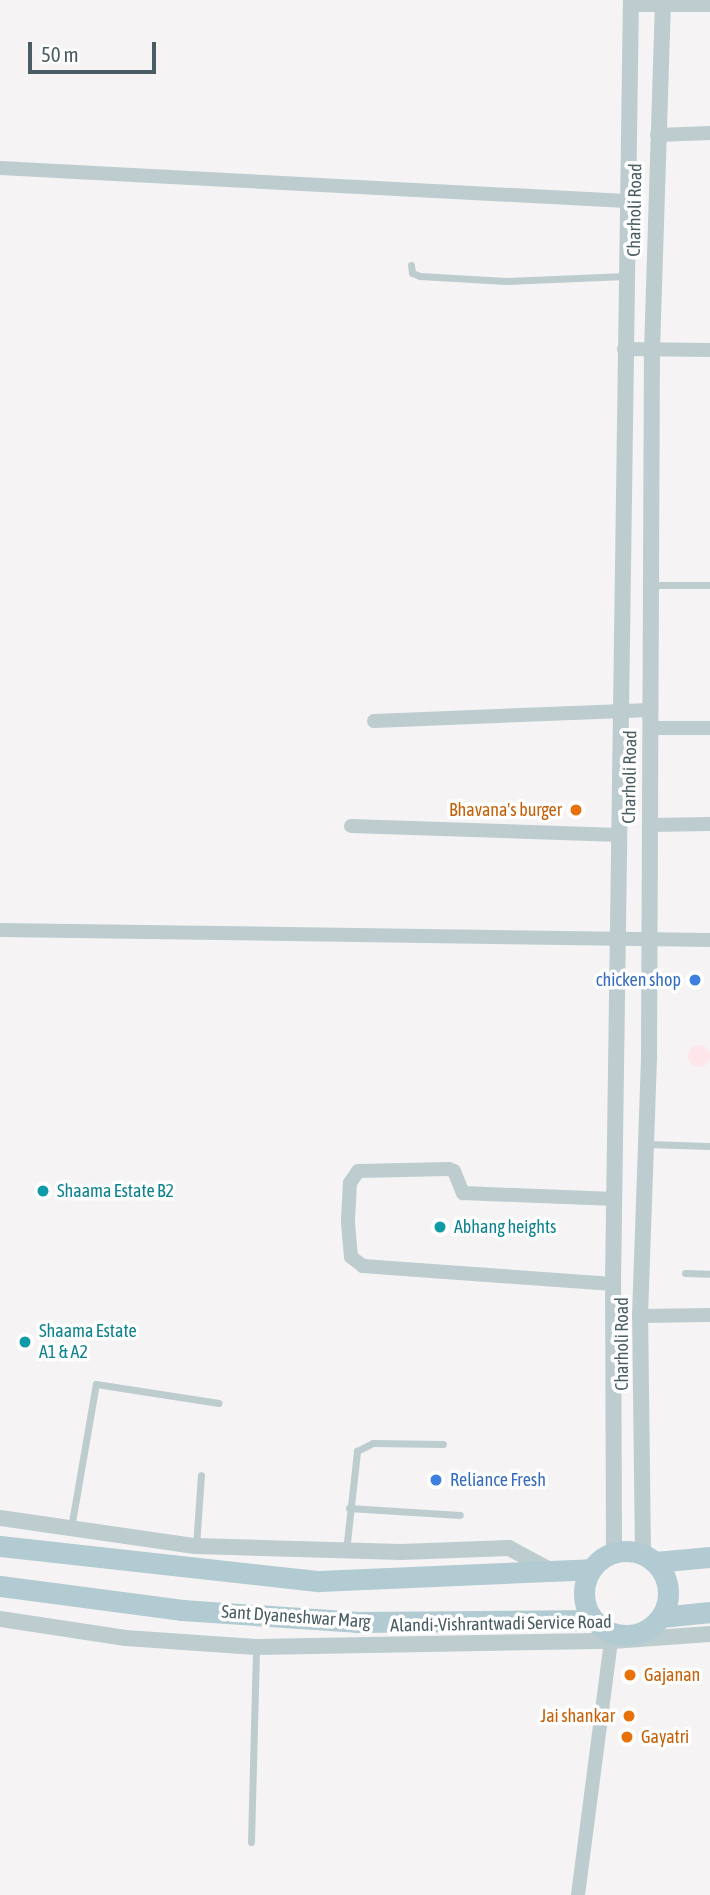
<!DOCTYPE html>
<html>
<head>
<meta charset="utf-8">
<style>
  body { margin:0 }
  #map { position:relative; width:710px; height:1895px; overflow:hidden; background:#f5f3f3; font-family:"Asap Condensed",sans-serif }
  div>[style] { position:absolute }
  .medical>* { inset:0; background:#fde5ea }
  .round { border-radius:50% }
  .service>* { height:7px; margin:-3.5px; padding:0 3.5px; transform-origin:3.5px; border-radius:3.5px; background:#bdcccf }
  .minor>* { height:14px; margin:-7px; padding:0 7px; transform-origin:7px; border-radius:7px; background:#bdcccf }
  .tertiary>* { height:16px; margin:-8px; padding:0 8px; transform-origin:8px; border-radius:8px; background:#bdcccf }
  .primary>* { height:21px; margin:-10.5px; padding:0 10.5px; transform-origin:10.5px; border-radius:10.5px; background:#b2cbd2 }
  .primary>.ring { margin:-10.5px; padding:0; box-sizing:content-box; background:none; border:21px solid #b2cbd2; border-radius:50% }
  .dots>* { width:19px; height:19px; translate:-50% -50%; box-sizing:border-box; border:4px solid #fff; border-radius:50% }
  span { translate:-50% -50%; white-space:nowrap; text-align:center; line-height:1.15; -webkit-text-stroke:7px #fff; paint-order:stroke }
  .street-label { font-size:18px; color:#495d62 }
  .food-label { font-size:18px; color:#c56008 }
  .right { translate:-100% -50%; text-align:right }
  .left { translate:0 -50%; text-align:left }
  .shop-label { font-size:18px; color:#366cbe }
  .culture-label { font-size:18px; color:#0d838f }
  .scale { position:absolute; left:28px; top:42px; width:128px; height:32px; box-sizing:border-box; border:4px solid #495d62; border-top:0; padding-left:9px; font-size:21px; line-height:24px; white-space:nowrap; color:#495d62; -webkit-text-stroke:5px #fff; paint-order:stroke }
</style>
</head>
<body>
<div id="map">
  <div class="medical">
    <div class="round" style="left:688px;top:1045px;width:22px;height:22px"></div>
  </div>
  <div class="service">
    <div style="left:411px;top:265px;width:8px;rotate:83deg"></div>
    <div style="left:412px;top:273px;width:9px;rotate:21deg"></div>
    <div style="left:420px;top:276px;width:86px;rotate:3.3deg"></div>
    <div style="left:506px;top:281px;width:119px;rotate:-2.4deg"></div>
    <div style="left:651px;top:585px;width:59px"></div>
    <div style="left:647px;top:1144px;width:63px;rotate:1.8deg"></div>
    <div style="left:685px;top:1273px;width:25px;rotate:2deg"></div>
    <div style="left:349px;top:1508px;width:111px;rotate:3.6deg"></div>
    <div style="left:71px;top:1528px;width:146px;rotate:-80.2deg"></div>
    <div style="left:96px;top:1384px;width:124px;rotate:8.8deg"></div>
    <div style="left:196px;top:1546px;width:71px;rotate:-86deg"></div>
    <div style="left:346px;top:1551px;width:101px;rotate:-83.7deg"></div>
    <div style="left:357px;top:1451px;width:18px;rotate:-27deg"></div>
    <div style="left:373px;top:1443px;width:70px;rotate:0.8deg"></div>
    <div style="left:251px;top:1842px;width:195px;rotate:-88.5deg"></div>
  </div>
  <div class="minor">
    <div style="left:631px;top:5px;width:79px"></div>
    <div style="left:657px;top:135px;width:53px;rotate:-2.2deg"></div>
    <div style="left:0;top:168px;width:627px;rotate:3.02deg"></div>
    <div style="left:624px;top:349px;width:86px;rotate:0.7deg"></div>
    <div style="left:374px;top:721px;width:276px;rotate:-2.3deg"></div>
    <div style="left:650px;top:728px;width:60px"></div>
    <div style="left:649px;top:825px;width:61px;rotate:-0.9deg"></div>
    <div style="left:351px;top:826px;width:269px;rotate:1.9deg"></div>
    <div style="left:0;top:930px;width:710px;rotate:0.81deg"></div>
    <div style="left:613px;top:1284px;width:251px;rotate:-175.9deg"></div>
    <div style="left:363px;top:1266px;width:15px;rotate:-143deg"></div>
    <div style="left:351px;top:1257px;width:37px;rotate:-95deg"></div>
    <div style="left:348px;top:1220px;width:37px;rotate:-87deg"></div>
    <div style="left:350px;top:1183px;width:14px;rotate:-56deg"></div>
    <div style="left:358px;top:1171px;width:91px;rotate:-1.3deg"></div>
    <div style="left:449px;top:1169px;width:5px;rotate:22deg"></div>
    <div style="left:454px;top:1171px;width:24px;rotate:68deg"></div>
    <div style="left:463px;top:1193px;width:152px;rotate:2.3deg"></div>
    <div style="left:640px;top:1316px;width:70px;rotate:-0.8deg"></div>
    <div style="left:578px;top:1895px;width:264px;rotate:-82.6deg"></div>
  </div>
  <div class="tertiary">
    <div style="left:0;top:1518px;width:197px;rotate:8.2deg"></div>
    <div style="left:195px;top:1546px;width:206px;rotate:1.7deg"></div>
    <div style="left:401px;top:1552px;width:108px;rotate:-2.1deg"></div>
    <div style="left:509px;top:1548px;width:47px;rotate:28.2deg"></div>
    <div style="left:614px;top:1552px;width:268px;rotate:-90.2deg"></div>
    <div style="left:613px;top:1284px;width:1284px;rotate:-89.2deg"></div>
    <div style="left:643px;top:1554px;width:238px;rotate:-90.7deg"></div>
    <div style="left:640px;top:1316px;width:260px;rotate:-88deg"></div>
    <div style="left:649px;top:1056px;width:705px;rotate:-89.76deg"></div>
    <div style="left:652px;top:351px;width:351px;rotate:-88.2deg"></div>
    <div style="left:0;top:1619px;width:127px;rotate:8.6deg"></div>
    <div style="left:126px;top:1638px;width:130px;rotate:4deg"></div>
    <div style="left:256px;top:1647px;width:356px;rotate:-1deg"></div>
    <div style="left:612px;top:1641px;width:98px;rotate:-4.1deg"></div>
  </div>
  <div class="primary">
    <div style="left:0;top:1546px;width:321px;rotate:6.3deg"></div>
    <div style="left:319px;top:1581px;width:272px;rotate:-2.5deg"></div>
    <div class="ring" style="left:584px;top:1551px;width:63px;height:63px"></div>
    <div style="left:655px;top:1562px;width:55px;rotate:-5.2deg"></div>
    <div style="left:0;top:1586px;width:184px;rotate:7.5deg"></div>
    <div style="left:182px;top:1610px;width:174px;rotate:3.9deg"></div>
    <div style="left:356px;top:1622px;width:237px;rotate:-0.5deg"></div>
    <div style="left:661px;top:1617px;width:49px;rotate:-5.8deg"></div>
  </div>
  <div class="dots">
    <div style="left:576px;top:810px;background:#e8710a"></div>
    <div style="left:695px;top:980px;background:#3f7fe0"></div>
    <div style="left:43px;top:1191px;background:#0f9aa8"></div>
    <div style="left:440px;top:1227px;background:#0f9aa8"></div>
    <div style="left:25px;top:1342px;background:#0f9aa8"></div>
    <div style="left:436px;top:1480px;background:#3f7fe0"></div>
    <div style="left:630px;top:1675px;background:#e8710a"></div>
    <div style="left:629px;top:1716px;background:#e8710a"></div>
    <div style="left:627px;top:1737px;background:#e8710a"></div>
  </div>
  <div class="street-label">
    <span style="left:635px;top:210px;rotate:-89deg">Charholi Road</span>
    <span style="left:630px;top:777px;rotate:-89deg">Charholi Road</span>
    <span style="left:622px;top:1344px;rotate:-90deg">Charholi Road</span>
    <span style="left:296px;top:1617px;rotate:4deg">Sant Dyaneshwar Marg</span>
    <span style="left:501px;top:1624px;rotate:-1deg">Alandi-Vishrantwadi Service Road</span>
  </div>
  <div class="food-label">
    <span class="right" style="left:562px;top:810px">Bhavana's burger</span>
    <span class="left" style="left:644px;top:1675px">Gajanan</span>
    <span class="right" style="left:615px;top:1716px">Jai shankar</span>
    <span class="left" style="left:641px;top:1737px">Gayatri</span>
  </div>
  <div class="shop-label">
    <span class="right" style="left:681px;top:980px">chicken shop</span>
    <span class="left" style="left:450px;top:1480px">Reliance Fresh</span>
  </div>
  <div class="culture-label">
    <span class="left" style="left:57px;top:1191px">Shaama Estate B2</span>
    <span class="left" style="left:454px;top:1227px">Abhang heights</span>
    <span class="left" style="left:39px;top:1342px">Shaama Estate<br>A1 &amp; A2</span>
  </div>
  <div class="scale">50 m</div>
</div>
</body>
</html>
